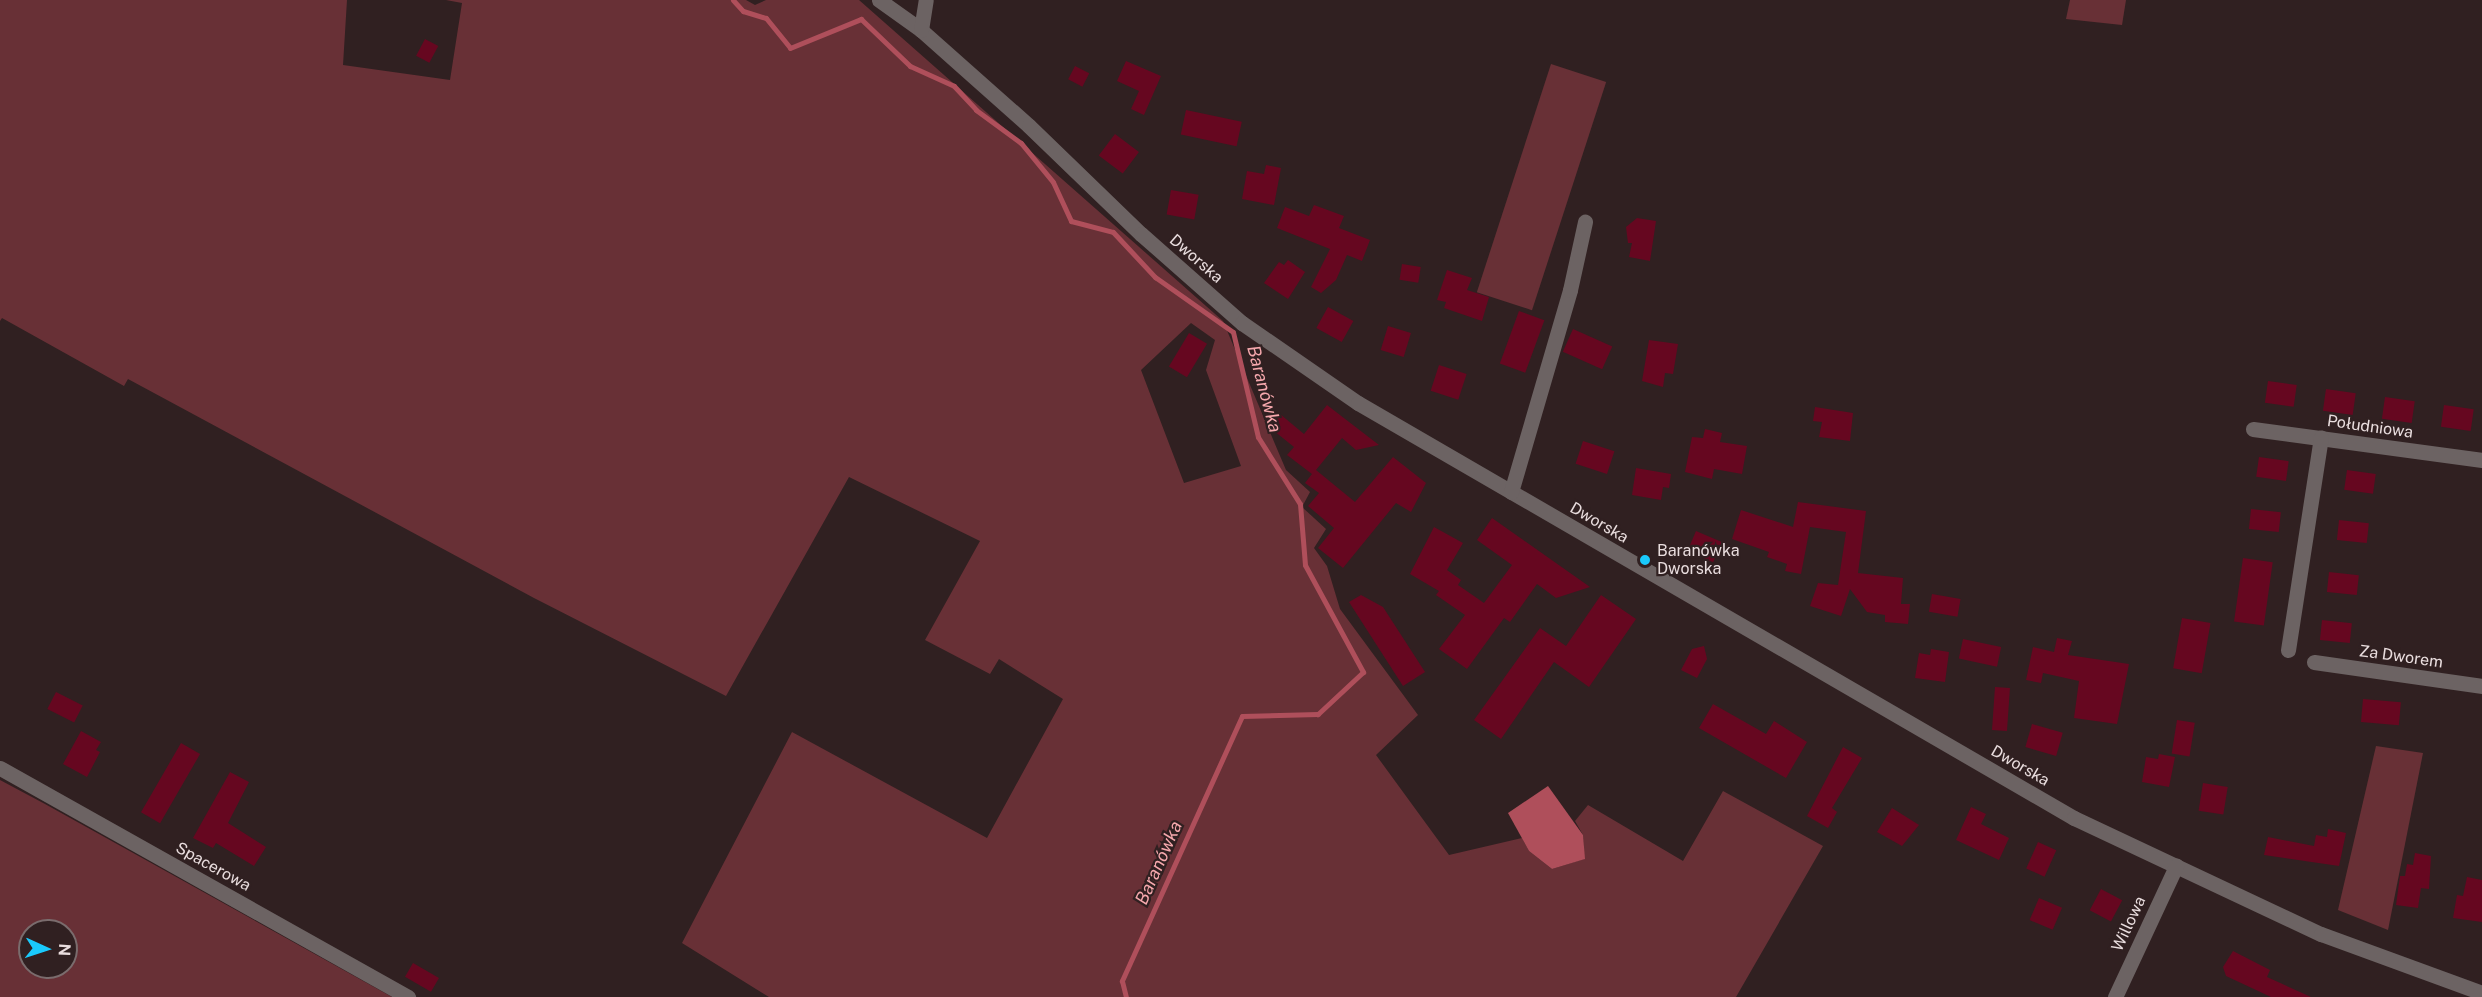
<!DOCTYPE html>
<html>
<head>
<meta charset="utf-8">
<style>
  body { margin:0 }
  #map { position:relative; width:2482px; height:997px; overflow:hidden; background:#302021; font-family:"Public Sans",sans-serif }
  div>[style] { position:absolute }
  .green>* { inset:0; background:#683036; transform-origin:0 0 }
  .water>* { inset:0; background:#af4f5b }
  .stream>* { height:5px; margin:-2.5px; padding:0 2.5px; transform-origin:2.5px; border-radius:2.5px; background:#af4f5b }
  .building>* { inset:0; background:#660720; transform-origin:0 0 }
  .minor>* { height:15px; margin:-7.5px; padding:0 7.5px; transform-origin:7.5px; border-radius:7.5px; background:#6c6363 }
  .dots>* { width:16px; height:16px; translate:-50% -50%; box-sizing:border-box; border:3px solid #302021; border-radius:50% }
  span { translate:-50% -50%; white-space:nowrap; text-align:center; line-height:1.15; -webkit-text-stroke:4.5px #302021; paint-order:stroke }
  .street-label { font-size:16px; color:#e9ddde }
  .poi-label { font-size:16px; color:#e9ddde }
  .left { translate:0 -50%; text-align:left }
  .water-label { font-size:18px; color:#f6a8ad; font-style:italic }
  .north { position:absolute; left:18px; top:919px; width:60px; height:60px; box-sizing:border-box; background:#302021; border:2px solid #7a6c6d; border-radius:50%; rotate:93deg; font-size:16px; font-weight:700; line-height:24px; text-align:center; color:#e9ddde }
  .north::after { content:''; display:block; margin:auto; width:21px; height:27px; background:#1acafc; clip-path:polygon(50% 0,100% 100%,50% 72%,0 100%) }
</style>
</head>
<body>
<div id="map">
  <div class="green">
    <div style="clip-path:polygon(evenodd,0 0,347px 0,343px 65px,450px 80px,462px 3px,446px 0,746px 0,755px 5px,766px 0,859px 0,1223px 321px,1286px 470px,1310px 492px,1302px 507px,1326px 529px,1314px 548px,1327px 566px,1340px 609px,1418px 715px,1376px 755px,1449px 855px,1522px 838px,1529px 851px,1552px 869px,1584px 859px,1583px 835px,1575px 821px,1588px 805px,1683px 861px,1723px 791px,1823px 846px,1736px 997px,769px 997px,682px 943px,792px 732px,987px 838px,1063px 699px,999px 659px,990px 674px,925px 640px,980px 541px,849px 477px,726px 696px,534px 598px,128px 379px,124px 386px,2px 318px,0 321px,0 0,1191px 323px,1215px 340px,1206px 370px,1241px 466px,1184px 483px,1141px 370px,1191px 323px)"></div>
    <div style="clip-path:polygon(2070px 0,2126px 0,2122px 25px,2066px 19px)"></div>
    <div style="left:1551px;top:64px;width:58px;height:240px;rotate:18deg"></div>
    <div style="clip-path:polygon(2376px 746px,2423px 753px,2388px 930px,2338px 910px)"></div>
    <div style="clip-path:polygon(evenodd,0 780px,45px 804px,392px 997px,0 997px,0 780px,30px 931px,66px 931px,66px 967px,30px 967px,30px 931px)"></div>
  </div>
  <div class="water">
    <div style="clip-path:polygon(1548px 786px,1583px 835px,1585px 859px,1552px 869px,1529px 851px,1508px 813px)"></div>
  </div>
  <div class="stream">
    <div style="left:733px;top:0;width:15px;rotate:48deg"></div>
    <div style="left:743px;top:11px;width:24px;rotate:17deg"></div>
    <div style="left:766px;top:18px;width:38px;rotate:51deg"></div>
    <div style="left:790px;top:48px;width:77px;rotate:-22.2deg"></div>
    <div style="left:861px;top:19px;width:68px;rotate:43.8deg"></div>
    <div style="left:910px;top:66px;width:48px;rotate:24.4deg"></div>
    <div style="left:954px;top:86px;width:33px;rotate:47deg"></div>
    <div style="left:976px;top:110px;width:56px;rotate:36.3deg"></div>
    <div style="left:1021px;top:143px;width:50px;rotate:50.6deg"></div>
    <div style="left:1053px;top:182px;width:43px;rotate:65.2deg"></div>
    <div style="left:1071px;top:221px;width:43px;rotate:14.7deg"></div>
    <div style="left:1113px;top:232px;width:62px;rotate:47deg"></div>
    <div style="left:1155px;top:277px;width:95px;rotate:35.2deg"></div>
    <div style="left:1233px;top:332px;width:108px;rotate:76.6deg"></div>
    <div style="left:1258px;top:437px;width:79px;rotate:57.9deg"></div>
    <div style="left:1300px;top:504px;width:61px;rotate:85.3deg"></div>
    <div style="left:1305px;top:565px;width:122px;rotate:61.5deg"></div>
    <div style="left:1363px;top:672px;width:62px;rotate:137deg"></div>
    <div style="left:1318px;top:714px;width:76px;rotate:178.5deg"></div>
    <div style="left:1242px;top:716px;width:291px;rotate:114.4deg"></div>
    <div style="left:1122px;top:981px;width:16px;rotate:76deg"></div>
  </div>
  <div class="building">
    <div style="left:425px;top:39px;width:15px;height:19px;rotate:28deg"></div>
    <div style="clip-path:polygon(1126px 61px,1161px 76px,1144px 115px,1131px 109px,1139px 91px,1117px 81px)"></div>
    <div style="left:1075px;top:66px;width:16px;height:15px;rotate:27deg"></div>
    <div style="left:1186px;top:110px;width:57px;height:25px;rotate:12deg"></div>
    <div style="left:1115px;top:134px;width:30px;height:27px;rotate:37deg"></div>
    <div style="clip-path:polygon(1266px 165px,1281px 168px,1274px 205px,1242px 199px,1247px 171px,1264px 174px)"></div>
    <div style="left:1171px;top:190px;width:28px;height:25px;rotate:10deg"></div>
    <div style="clip-path:polygon(1314px 205px,1344px 216px,1339px 228px,1370px 240px,1362px 261px,1347px 255px,1336px 280px,1321px 293px,1311px 287px,1330px 249px,1277px 228px,1285px 207px,1309px 216px)"></div>
    <div style="clip-path:polygon(1637px 218px,1656px 221px,1650px 261px,1629px 257px,1632px 243px,1628px 243px,1626px 227px)"></div>
    <div style="clip-path:polygon(1288px 260px,1305px 272px,1288px 299px,1264px 283px,1279px 262px,1284px 265px)"></div>
    <div style="left:1402px;top:264px;width:19px;height:16px;rotate:9deg"></div>
    <div style="clip-path:polygon(1447px 270px,1472px 278px,1467px 290px,1489px 297px,1482px 321px,1444px 308px,1446px 302px,1437px 300px)"></div>
    <div style="left:1328px;top:307px;width:29px;height:24px;rotate:29deg"></div>
    <div style="left:1519px;top:311px;width:27px;height:56px;rotate:20deg"></div>
    <div style="left:1388px;top:326px;width:24px;height:25px;rotate:17deg"></div>
    <div style="left:1573px;top:329px;width:43px;height:25px;rotate:24deg"></div>
    <div style="left:1189px;top:333px;width:21px;height:39px;rotate:31deg"></div>
    <div style="clip-path:polygon(1649px 340px,1678px 344px,1673px 374px,1665px 373px,1663px 387px,1642px 381px)"></div>
    <div style="left:1439px;top:365px;width:29px;height:27px;rotate:18deg"></div>
    <div style="left:2268px;top:381px;width:29px;height:22px;rotate:8deg"></div>
    <div style="left:2326px;top:389px;width:30px;height:22px;rotate:8deg"></div>
    <div style="left:2385px;top:397px;width:30px;height:22px;rotate:8deg"></div>
    <div style="clip-path:polygon(1327px 405px,1379px 445px,1356px 450px,1342px 438px,1316px 470px,1355px 502px,1393px 457px,1426px 483px,1411px 512px,1396px 503px,1343px 568px,1318px 548px,1334px 528px,1308px 506px,1319px 493px,1305px 483px,1312px 474px,1287px 455px,1294px 447px,1269px 427px,1280px 414px,1304px 434px)"></div>
    <div style="left:2444px;top:405px;width:30px;height:22px;rotate:8deg"></div>
    <div style="clip-path:polygon(1815px 407px,1853px 413px,1850px 441px,1819px 437px,1822px 422px,1813px 421px)"></div>
    <div style="clip-path:polygon(1705px 429px,1722px 433px,1720px 442px,1747px 446px,1742px 474px,1714px 469px,1712px 479px,1685px 472px,1692px 437px,1703px 438px)"></div>
    <div style="left:1583px;top:441px;width:33px;height:24px;rotate:18deg"></div>
    <div style="left:2259px;top:457px;width:30px;height:20px;rotate:8deg"></div>
    <div style="clip-path:polygon(1636px 468px,1671px 474px,1669px 488px,1663px 487px,1661px 500px,1632px 495px)"></div>
    <div style="left:2347px;top:470px;width:29px;height:20px;rotate:8deg"></div>
    <div style="clip-path:polygon(1798px 502px,1866px 511px,1858px 573px,1903px 578px,1901px 604px,1910px 604px,1908px 624px,1885px 622px,1885px 615px,1867px 612px,1850px 589px,1841px 616px,1810px 606px,1818px 583px,1838px 585px,1846px 532px,1810px 527px,1801px 574px,1785px 571px,1787px 564px,1767px 557px,1769px 552px,1732px 539px,1741px 510px,1793px 527px)"></div>
    <div style="left:2251px;top:509px;width:30px;height:20px;rotate:6deg"></div>
    <div style="clip-path:polygon(1492px 518px,1590px 587px,1556px 598px,1537px 584px,1510px 622px,1504px 618px,1467px 669px,1439px 649px,1465px 615px,1436px 595px,1439px 591px,1410px 574px,1434px 527px,1463px 543px,1447px 570px,1461px 580px,1458px 585px,1484px 603px,1512px 565px,1477px 540px)"></div>
    <div style="left:2339px;top:520px;width:30px;height:20px;rotate:6deg"></div>
    <div style="left:1696px;top:531px;width:28px;height:22px;rotate:23deg"></div>
    <div style="left:2243px;top:558px;width:30px;height:64px;rotate:8deg"></div>
    <div style="left:2329px;top:572px;width:30px;height:20px;rotate:6deg"></div>
    <div style="left:1932px;top:594px;width:29px;height:18px;rotate:10deg"></div>
    <div style="clip-path:polygon(1361px 595px,1383px 607px,1425px 672px,1403px 686px,1349px 602px)"></div>
    <div style="clip-path:polygon(1601px 595px,1636px 619px,1589px 687px,1554px 662px,1501px 739px,1474px 720px,1540px 628px,1566px 646px)"></div>
    <div style="left:2182px;top:618px;width:29px;height:51px;rotate:10deg"></div>
    <div style="left:2322px;top:620px;width:30px;height:20px;rotate:6deg"></div>
    <div style="clip-path:polygon(2057px 638px,2072px 641px,2068px 655px,2129px 664px,2117px 724px,2074px 718px,2079px 681px,2043px 673px,2041px 683px,2026px 680px,2033px 647px,2054px 652px)"></div>
    <div style="left:1963px;top:639px;width:39px;height:20px;rotate:12deg"></div>
    <div style="clip-path:polygon(1704px 646px,1707px 659px,1697px 678px,1681px 670px,1692px 649px)"></div>
    <div style="clip-path:polygon(1931px 649px,1949px 652px,1945px 682px,1915px 678px,1919px 653px,1930px 655px)"></div>
    <div style="left:1995px;top:687px;width:15px;height:43px;rotate:4deg"></div>
    <div style="left:56px;top:692px;width:30px;height:19px;rotate:27deg"></div>
    <div style="left:2363px;top:699px;width:38px;height:23px;rotate:5deg"></div>
    <div style="clip-path:polygon(1713px 704px,1766px 734px,1774px 721px,1807px 742px,1786px 778px,1699px 728px)"></div>
    <div style="left:2177px;top:720px;width:18px;height:34px;rotate:9deg"></div>
    <div style="left:2032px;top:724px;width:32px;height:24px;rotate:16deg"></div>
    <div style="clip-path:polygon(81px 731px,101px 742px,96px 750px,100px 752px,87px 777px,63px 764px)"></div>
    <div style="left:181px;top:743px;width:22px;height:80px;rotate:30deg"></div>
    <div style="clip-path:polygon(1843px 747px,1862px 758px,1832px 808px,1837px 812px,1828px 828px,1807px 816px)"></div>
    <div style="clip-path:polygon(2159px 754px,2175px 757px,2169px 787px,2142px 782px,2146px 757px,2158px 759px)"></div>
    <div style="clip-path:polygon(230px 772px,249px 782px,228px 823px,266px 847px,254px 866px,216px 843px,213px 848px,193px 838px)"></div>
    <div style="left:2203px;top:783px;width:25px;height:28px;rotate:9deg"></div>
    <div style="clip-path:polygon(1971px 807px,1986px 814px,1981px 824px,2009px 838px,1999px 860px,1956px 840px)"></div>
    <div style="clip-path:polygon(1892px 808px,1919px 825px,1902px 846px,1877px 832px)"></div>
    <div style="clip-path:polygon(2328px 829px,2346px 833px,2339px 866px,2264px 855px,2268px 837px,2314px 846px,2316px 835px,2327px 837px)"></div>
    <div style="left:2038px;top:842px;width:20px;height:29px;rotate:24deg"></div>
    <div style="clip-path:polygon(2415px 853px,2431px 856px,2429px 889px,2421px 888px,2418px 908px,2396px 905px,2400px 876px,2405px 876px,2407px 864px,2413px 865px)"></div>
    <div style="clip-path:polygon(2467px 877px,2482px 880px,2482px 922px,2453px 918px,2457px 895px,2463px 896px)"></div>
    <div style="left:2101px;top:889px;width:24px;height:24px;rotate:28deg"></div>
    <div style="left:2039px;top:898px;width:25px;height:24px;rotate:23deg"></div>
    <div style="clip-path:polygon(2233px 951px,2270px 970px,2267px 977px,2311px 997px,2271px 997px,2226px 976px,2223px 967px)"></div>
    <div style="left:413px;top:963px;width:30px;height:16px;rotate:30deg"></div>
  </div>
  <div class="minor">
    <div style="left:879px;top:0;width:52px;rotate:35.5deg"></div>
    <div style="left:921px;top:30px;width:144px;rotate:41.6deg"></div>
    <div style="left:1029px;top:126px;width:156px;rotate:44deg"></div>
    <div style="left:1141px;top:234px;width:135px;rotate:41.4deg"></div>
    <div style="left:1242px;top:323px;width:141px;rotate:34.6deg"></div>
    <div style="left:1358px;top:403px;width:828px;rotate:30.1deg"></div>
    <div style="left:2074px;top:818px;width:273px;rotate:25.2deg"></div>
    <div style="left:2321px;top:934px;width:171px;rotate:20.1deg"></div>
    <div style="left:921px;top:30px;width:30px;rotate:-81deg"></div>
    <div style="left:2253px;top:429px;width:231px;rotate:7.7deg"></div>
    <div style="left:1511px;top:492px;width:210px;rotate:-73.7deg"></div>
    <div style="left:1570px;top:290px;width:70px;rotate:-77.6deg"></div>
    <div style="left:2288px;top:650px;width:215px;rotate:-81.2deg"></div>
    <div style="left:2314px;top:662px;width:170px;rotate:8.1deg"></div>
    <div style="left:0;top:768px;width:468px;rotate:29.3deg"></div>
    <div style="left:2115px;top:997px;width:145px;rotate:-65deg"></div>
  </div>
  <div class="dots">
    <div style="left:1645px;top:560px;background:#1acafc"></div>
  </div>
  <div class="street-label">
    <span style="left:1196px;top:259px;rotate:41deg">Dworska</span>
    <span style="left:2370px;top:427px;rotate:8deg">Południowa</span>
    <span style="left:1599px;top:523px;rotate:30deg">Dworska</span>
    <span style="left:2401px;top:657px;rotate:8deg">Za Dworem</span>
    <span style="left:2020px;top:766px;rotate:30deg">Dworska</span>
    <span style="left:213px;top:867px;rotate:29deg">Spacerowa</span>
    <span style="left:2129px;top:924px;rotate:-65deg">Willowa</span>
  </div>
  <div class="poi-label">
    <span class="left" style="left:1657px;top:560px">Baranówka<br>Dworska</span>
  </div>
  <div class="water-label">
    <span style="left:1264px;top:389px;rotate:75deg">Baranówka</span>
    <span style="left:1159px;top:863px;rotate:-66deg">Baranówka</span>
  </div>
  <div class="north">N</div>
</div>
</body>
</html>
